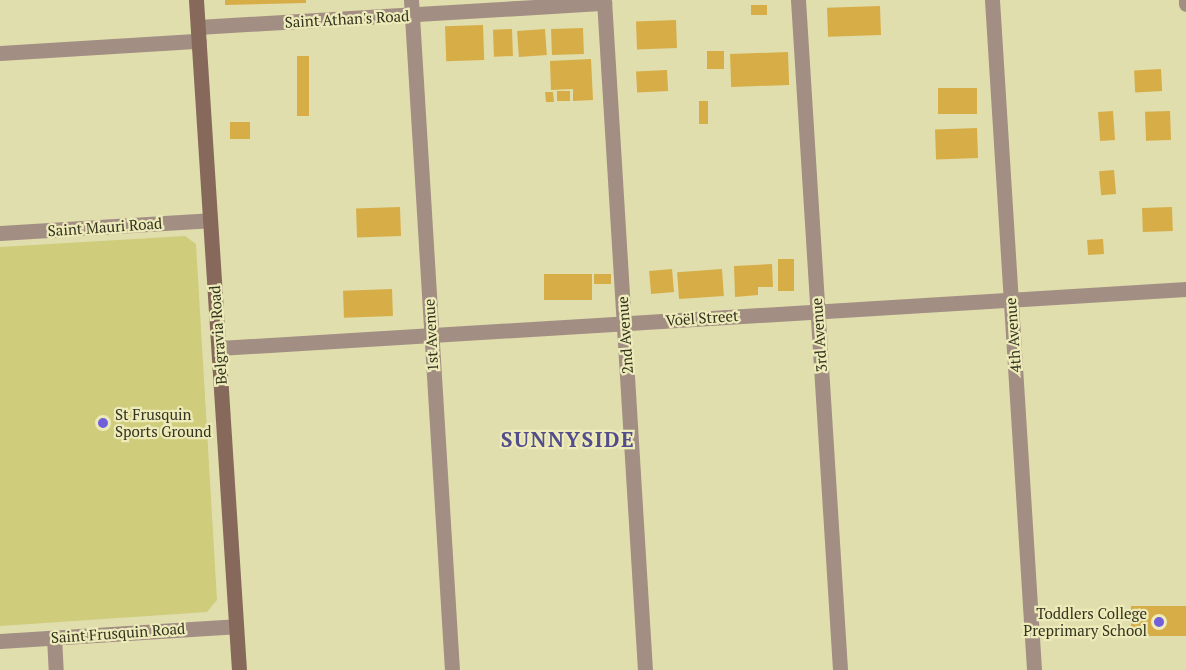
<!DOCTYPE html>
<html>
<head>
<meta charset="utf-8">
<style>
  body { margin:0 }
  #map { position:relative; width:1186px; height:670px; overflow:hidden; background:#e0dead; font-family:"PT Serif",serif }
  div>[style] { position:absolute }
  .green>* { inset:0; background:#cfcc7c }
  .building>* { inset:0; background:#d7ad48; transform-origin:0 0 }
  .street>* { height:15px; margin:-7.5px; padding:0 7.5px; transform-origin:7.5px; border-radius:7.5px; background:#a38e84 }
  .secondary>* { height:15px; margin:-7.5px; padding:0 7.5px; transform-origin:7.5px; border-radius:7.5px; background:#87695b }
  .dots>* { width:16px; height:16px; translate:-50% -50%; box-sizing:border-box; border:3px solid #edebb9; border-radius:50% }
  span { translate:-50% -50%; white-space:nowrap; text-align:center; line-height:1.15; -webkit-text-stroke:4.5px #edebb9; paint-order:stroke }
  .street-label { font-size:15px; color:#343320 }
  .poi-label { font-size:15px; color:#343320 }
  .left { translate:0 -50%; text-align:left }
  .right { translate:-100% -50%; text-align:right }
  .district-label { font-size:21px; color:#534d8b; font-weight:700; letter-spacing:1.5px }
</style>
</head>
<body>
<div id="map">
  <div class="green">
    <div style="clip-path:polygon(185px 236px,196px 244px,217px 600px,207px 612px,0 626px,0 247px)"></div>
  </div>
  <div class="building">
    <div style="clip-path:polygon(225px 0,306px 0,306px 3px,225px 5px)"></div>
    <div style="left:767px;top:5px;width:10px;height:16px;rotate:90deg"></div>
    <div style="left:880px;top:6px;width:29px;height:53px;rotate:88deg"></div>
    <div style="left:676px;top:20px;width:28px;height:40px;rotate:88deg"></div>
    <div style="left:483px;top:25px;width:35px;height:38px;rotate:88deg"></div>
    <div style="left:583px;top:28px;width:26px;height:32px;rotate:88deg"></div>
    <div style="left:512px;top:29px;width:27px;height:19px;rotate:88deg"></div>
    <div style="left:545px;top:29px;width:26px;height:28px;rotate:86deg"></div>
    <div style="left:707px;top:51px;width:17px;height:18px"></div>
    <div style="left:788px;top:52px;width:33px;height:58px;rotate:88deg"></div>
    <div style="left:297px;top:56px;width:12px;height:60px"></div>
    <div style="clip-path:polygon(591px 59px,593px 100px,573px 101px,573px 89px,551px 90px,550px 61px)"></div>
    <div style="left:1161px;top:69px;width:22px;height:27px;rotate:87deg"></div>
    <div style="left:667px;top:70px;width:21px;height:31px;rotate:87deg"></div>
    <div style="left:977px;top:88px;width:26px;height:39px;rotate:90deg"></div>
    <div style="left:557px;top:91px;width:13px;height:10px"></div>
    <div style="clip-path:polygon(545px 92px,553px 92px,554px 102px,546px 102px)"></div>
    <div style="left:699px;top:101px;width:9px;height:23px"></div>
    <div style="left:1113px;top:111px;width:29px;height:15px;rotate:86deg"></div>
    <div style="left:1170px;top:111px;width:29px;height:25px;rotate:88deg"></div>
    <div style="left:230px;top:122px;width:20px;height:17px"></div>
    <div style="left:977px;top:128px;width:30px;height:42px;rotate:88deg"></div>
    <div style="left:1114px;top:170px;width:24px;height:15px;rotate:85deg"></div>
    <div style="left:400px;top:207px;width:29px;height:44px;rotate:88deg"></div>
    <div style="left:1172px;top:207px;width:24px;height:30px;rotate:88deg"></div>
    <div style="left:1103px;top:239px;width:15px;height:16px;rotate:86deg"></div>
    <div style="left:778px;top:259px;width:16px;height:32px"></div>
    <div style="clip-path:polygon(772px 264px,773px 287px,758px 287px,758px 295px,735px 297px,734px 266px)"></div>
    <div style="left:672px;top:269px;width:23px;height:23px;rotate:85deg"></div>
    <div style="left:722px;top:269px;width:27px;height:45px;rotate:86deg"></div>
    <div style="left:592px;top:274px;width:26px;height:48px;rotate:90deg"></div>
    <div style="left:594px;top:274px;width:17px;height:10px"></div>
    <div style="left:392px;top:289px;width:27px;height:49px;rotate:88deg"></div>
    <div style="left:1186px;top:606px;width:30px;height:55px;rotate:90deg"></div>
  </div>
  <div class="street">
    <div style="left:411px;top:0;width:671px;rotate:86.5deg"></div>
    <div style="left:604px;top:0;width:671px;rotate:86.5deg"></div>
    <div style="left:798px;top:0;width:671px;rotate:86.41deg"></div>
    <div style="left:992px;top:0;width:671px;rotate:86.41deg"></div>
    <div style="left:1186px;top:0;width:4px;rotate:90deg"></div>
    <div style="left:198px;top:27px;width:407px;rotate:-3.4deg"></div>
    <div style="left:0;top:53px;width:199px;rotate:-3.5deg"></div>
    <div style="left:0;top:233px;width:210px;rotate:-3.5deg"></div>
    <div style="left:219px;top:348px;width:969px;rotate:-3.49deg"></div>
    <div style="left:54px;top:637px;width:33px;rotate:87deg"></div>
    <div style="left:0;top:641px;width:236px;rotate:-3.6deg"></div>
  </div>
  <div class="secondary">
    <div style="left:196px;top:0;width:671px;rotate:86.33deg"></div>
  </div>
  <div class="dots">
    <div style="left:103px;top:423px;background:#725fda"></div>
    <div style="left:1159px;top:622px;background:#725fda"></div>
  </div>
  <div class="street-label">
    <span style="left:347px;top:19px;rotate:-3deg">Saint Athan's Road</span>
    <span style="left:105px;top:227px;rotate:-4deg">Saint Mauri Road</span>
    <span style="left:702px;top:318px;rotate:-4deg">Voël Street</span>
    <span style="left:218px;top:335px;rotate:-94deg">Belgravia Road</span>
    <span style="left:431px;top:335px;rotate:-93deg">1st Avenue</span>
    <span style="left:625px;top:335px;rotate:-94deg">2nd Avenue</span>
    <span style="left:819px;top:335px;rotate:-94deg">3rd Avenue</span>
    <span style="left:1013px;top:335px;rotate:-94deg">4th Avenue</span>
    <span style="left:118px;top:633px;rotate:-4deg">Saint Frusquin Road</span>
  </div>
  <div class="poi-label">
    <span class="left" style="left:115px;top:423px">St Frusquin<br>Sports Ground</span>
    <span class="right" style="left:1147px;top:622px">Toddlers College<br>Preprimary School</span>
  </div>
  <div class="district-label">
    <span style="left:568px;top:439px">SUNNYSIDE</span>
  </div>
</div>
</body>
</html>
